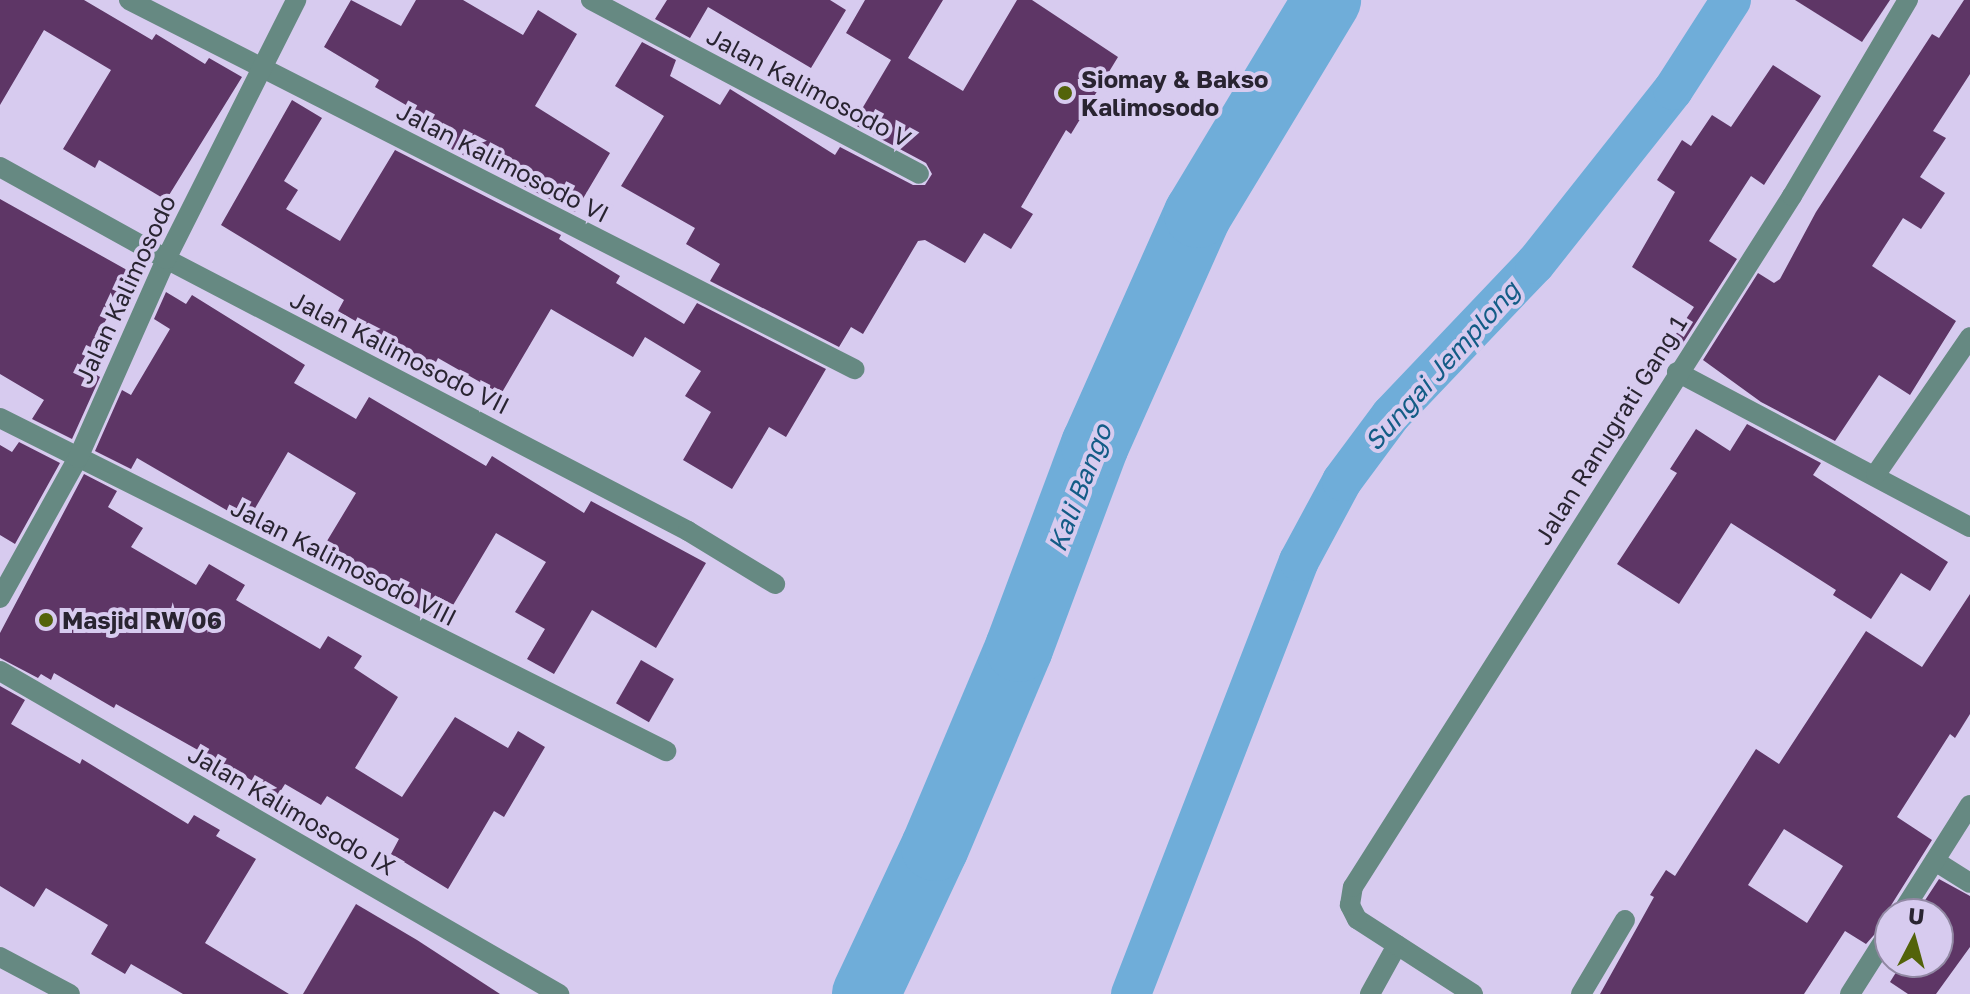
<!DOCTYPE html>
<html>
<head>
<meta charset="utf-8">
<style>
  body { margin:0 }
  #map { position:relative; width:1970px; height:994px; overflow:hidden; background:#d7cbef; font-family:"Golos Text",sans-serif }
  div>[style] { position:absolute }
  .canal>* { height:40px; margin:-20px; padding:0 20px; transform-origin:20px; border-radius:20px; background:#6fadd9 }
  .river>* { height:68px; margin:-34px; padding:0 34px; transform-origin:34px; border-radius:34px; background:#6fadd9 }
  .building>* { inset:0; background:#5e3666; transform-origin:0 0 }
  .minor>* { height:20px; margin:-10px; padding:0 10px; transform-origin:10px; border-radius:10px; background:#668982 }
  .dots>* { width:22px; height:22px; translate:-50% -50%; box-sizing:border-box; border:4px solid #d7cbef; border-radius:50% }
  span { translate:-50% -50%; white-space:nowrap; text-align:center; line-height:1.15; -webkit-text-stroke:8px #d7cbef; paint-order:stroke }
  .poi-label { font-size:24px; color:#292431; font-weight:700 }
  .left { translate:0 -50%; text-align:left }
  .street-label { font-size:24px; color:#292431 }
  .water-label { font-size:26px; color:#135c86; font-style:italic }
  .north { position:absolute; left:1874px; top:898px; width:80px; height:80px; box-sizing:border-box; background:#d7cbef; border:2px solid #9188a3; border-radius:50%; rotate:6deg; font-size:22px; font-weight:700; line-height:32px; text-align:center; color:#292431 }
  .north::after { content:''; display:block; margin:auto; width:28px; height:36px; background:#53630a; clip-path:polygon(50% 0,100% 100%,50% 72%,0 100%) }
</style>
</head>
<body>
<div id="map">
  <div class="canal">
    <div style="left:1131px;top:994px;width:464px;rotate:-68.8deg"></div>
    <div style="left:1299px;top:561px;width:91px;rotate:-61.7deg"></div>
    <div style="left:1342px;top:481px;width:82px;rotate:-53.4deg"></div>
    <div style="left:1391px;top:415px;width:209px;rotate:-46.4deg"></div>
    <div style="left:1535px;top:264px;width:222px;rotate:-51.6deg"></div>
    <div style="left:1673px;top:90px;width:107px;rotate:-57.2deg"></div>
  </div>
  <div class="river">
    <div style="left:866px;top:994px;width:162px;rotate:-64.9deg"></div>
    <div style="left:935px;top:847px;width:216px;rotate:-67.1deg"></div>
    <div style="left:1019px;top:648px;width:217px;rotate:-69.5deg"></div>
    <div style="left:1095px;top:445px;width:253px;rotate:-66deg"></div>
    <div style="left:1198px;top:214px;width:250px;rotate:-58.9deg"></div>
  </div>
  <div class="building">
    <div style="clip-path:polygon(0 0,84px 0,152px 40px,156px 34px,205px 64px,209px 58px,242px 77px,166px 200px,99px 160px,95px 168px,63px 149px,111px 70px,44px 30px,0 105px)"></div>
    <div style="clip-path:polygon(351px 0,401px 26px,416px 0,463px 0,523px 35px,538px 10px,577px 34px,535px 106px,610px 153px,575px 212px,408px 127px,418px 112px,375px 87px,379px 80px,324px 47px)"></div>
    <div style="clip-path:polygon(667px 0,830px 0,846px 10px,811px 68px,708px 7px,690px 38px,655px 19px)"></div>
    <div style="clip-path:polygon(865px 0,943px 0,908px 58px,963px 91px,1017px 0,1032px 0,1118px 57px,1071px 134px,1066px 130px,1021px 207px,1033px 214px,1011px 249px,984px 233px,965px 263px,925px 240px,918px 241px,863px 334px,851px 327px,839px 347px,710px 281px,720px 264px,686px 244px,695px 228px,621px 186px,664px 116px,615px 86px,642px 42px,676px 60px,670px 76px,720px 105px,730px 89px,835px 155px,840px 147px,913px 185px,925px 185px,932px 174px,926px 163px,853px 124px,891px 60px,846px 33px)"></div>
    <div style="clip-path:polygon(1795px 0,1890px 0,1862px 42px)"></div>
    <div style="clip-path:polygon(1964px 0,1970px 0,1970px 74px,1933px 131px,1946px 138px,1920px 177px,1945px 193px,1921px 229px,1903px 218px,1872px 266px,1956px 321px,1910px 395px,1879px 375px,1835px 441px,1761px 402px,1703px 360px,1758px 273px,1774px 283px,1780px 279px,1816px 212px,1932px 34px,1939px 38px)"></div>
    <div style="clip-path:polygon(1773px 65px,1821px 96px,1764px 185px,1751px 176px,1709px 241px,1737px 259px,1681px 346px,1672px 340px,1694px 307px,1632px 267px,1675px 192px,1657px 180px,1682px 140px,1691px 146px,1712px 115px,1731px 127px)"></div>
    <div style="clip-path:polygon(292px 100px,322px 118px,284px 181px,298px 190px,286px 209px,340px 241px,395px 150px,561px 235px,559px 239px,620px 276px,616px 283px,684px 324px,697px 303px,826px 369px,786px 437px,769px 427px,732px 489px,683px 460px,711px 412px,685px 396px,701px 371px,645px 337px,633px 357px,551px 309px,501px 394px,438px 358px,434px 366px,338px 311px,344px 300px,221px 225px)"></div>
    <div style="clip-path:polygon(0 199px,143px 279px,131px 306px,118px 299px,80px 365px,100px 377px,72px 439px,32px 419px,44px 400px,0 374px)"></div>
    <div style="clip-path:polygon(166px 292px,186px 304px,192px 295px,305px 365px,294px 383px,356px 419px,369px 397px,486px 466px,492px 456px,584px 513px,591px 501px,706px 563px,656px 648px,592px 610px,554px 674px,527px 659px,545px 629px,515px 612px,546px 562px,496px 533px,443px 622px,369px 581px,373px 575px,324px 546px,356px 493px,288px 452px,247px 522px,137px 458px,131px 469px,95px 451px,122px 390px,131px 395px,170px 329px,154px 319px)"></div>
    <div style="clip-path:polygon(1747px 424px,1821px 463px,1813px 475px,1948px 562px,1930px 591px,1901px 573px,1871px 619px,1833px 595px,1836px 590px,1731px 523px,1679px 604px,1617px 564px,1677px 473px,1670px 469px,1696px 429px,1730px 451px)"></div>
    <div style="clip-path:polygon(19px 442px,60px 463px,15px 544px,0 535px,0 445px,12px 452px)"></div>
    <div style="clip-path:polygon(84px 474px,117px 491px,108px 507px,143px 528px,131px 547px,196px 585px,209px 564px,245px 585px,236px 600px,320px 649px,328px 636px,362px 656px,354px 668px,398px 697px,355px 768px,402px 797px,455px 717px,508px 748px,518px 731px,545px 747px,504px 817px,494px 811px,448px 889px,391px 854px,399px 839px,327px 796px,321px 805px,285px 784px,278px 795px,116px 704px,114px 708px,54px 673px,51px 680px,41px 674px,38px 678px,0 658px,0 633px)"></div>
    <div style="clip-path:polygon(evenodd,1970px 594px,1970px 714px,1955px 738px,1950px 734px,1897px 817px,1932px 840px,1890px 907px,1889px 918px,1866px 944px,1845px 931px,1804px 994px,1600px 994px,1654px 897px,1650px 895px,1666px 870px,1675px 876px,1756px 749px,1779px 764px,1866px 631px,1922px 667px,1970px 594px,1784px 829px,1843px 866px,1807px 923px,1748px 885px,1784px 829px)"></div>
    <div style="left:641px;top:660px;width:38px;height:50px;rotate:30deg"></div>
    <div style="clip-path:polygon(0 686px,25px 700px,11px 724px,80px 764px,82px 759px,188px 824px,194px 815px,220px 830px,216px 836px,256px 859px,205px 943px,289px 994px,183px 994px,131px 964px,125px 974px,91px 954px,108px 925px,46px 888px,34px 907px,0 886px)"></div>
    <div style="clip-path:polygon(1939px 879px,1970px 896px,1970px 947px,1936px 994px,1908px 994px,1890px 982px,1900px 966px,1893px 962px,1938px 962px,1938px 914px,1916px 914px)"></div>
    <div style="clip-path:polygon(356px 904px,417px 940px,500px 994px,303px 994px)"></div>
  </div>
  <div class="minor">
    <div style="left:129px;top:0;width:814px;rotate:26.97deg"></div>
    <div style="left:591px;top:0;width:371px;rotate:27.9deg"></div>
    <div style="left:0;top:167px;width:190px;rotate:29deg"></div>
    <div style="left:166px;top:259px;width:589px;rotate:27.52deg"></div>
    <div style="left:688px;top:531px;width:102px;rotate:31.3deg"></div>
    <div style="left:1677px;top:372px;width:331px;rotate:27.9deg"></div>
    <div style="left:0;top:418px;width:745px;rotate:26.57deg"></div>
    <div style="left:1876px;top:474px;width:166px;rotate:-55.5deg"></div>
    <div style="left:0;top:598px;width:160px;rotate:-60.9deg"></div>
    <div style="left:78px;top:458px;width:218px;rotate:-66.1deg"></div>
    <div style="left:166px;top:259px;width:290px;rotate:-63.3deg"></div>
    <div style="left:0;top:671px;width:646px;rotate:30.02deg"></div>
    <div style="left:1935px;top:861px;width:41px;rotate:32.2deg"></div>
    <div style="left:1901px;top:914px;width:129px;rotate:-57.7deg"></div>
    <div style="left:0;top:957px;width:79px;rotate:27.9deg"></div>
    <div style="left:1370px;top:994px;width:56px;rotate:-61.1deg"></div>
    <div style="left:1473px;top:994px;width:138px;rotate:-147.1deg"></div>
    <div style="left:1357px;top:919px;width:16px;rotate:-117deg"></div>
    <div style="left:1350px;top:905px;width:18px;rotate:-81deg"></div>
    <div style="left:1353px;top:887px;width:819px;rotate:-57.57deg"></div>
    <div style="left:1792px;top:196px;width:228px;rotate:-59.4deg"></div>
    <div style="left:1581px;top:994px;width:86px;rotate:-59.3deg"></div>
    <div style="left:1850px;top:994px;width:75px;rotate:-57.6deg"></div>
  </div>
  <div class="dots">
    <div style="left:1065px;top:93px;background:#53630a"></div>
    <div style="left:46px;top:620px;background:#53630a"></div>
  </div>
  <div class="poi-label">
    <span class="left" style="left:1081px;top:93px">Siomay &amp; Bakso<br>Kalimosodo</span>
    <span class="left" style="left:62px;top:620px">Masjid RW 06</span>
  </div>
  <div class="street-label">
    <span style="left:809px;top:87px;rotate:28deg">Jalan Kalimosodo V</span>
    <span style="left:503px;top:162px;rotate:27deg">Jalan Kalimosodo VI</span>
    <span style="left:125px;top:289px;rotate:-65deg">Jalan Kalimosodo</span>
    <span style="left:400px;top:352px;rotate:27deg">Jalan Kalimosodo VII</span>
    <span style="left:1610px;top:430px;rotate:-58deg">Jalan Ranugrati Gang 1</span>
    <span style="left:344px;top:562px;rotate:27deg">Jalan Kalimosodo VIII</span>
    <span style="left:292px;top:810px;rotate:30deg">Jalan Kalimosodo IX</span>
  </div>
  <div class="water-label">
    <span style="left:1442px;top:366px;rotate:-48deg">Sungai Jemplong</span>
    <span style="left:1080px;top:488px;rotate:-69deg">Kali Bango</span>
  </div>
  <div class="north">U</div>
</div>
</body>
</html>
